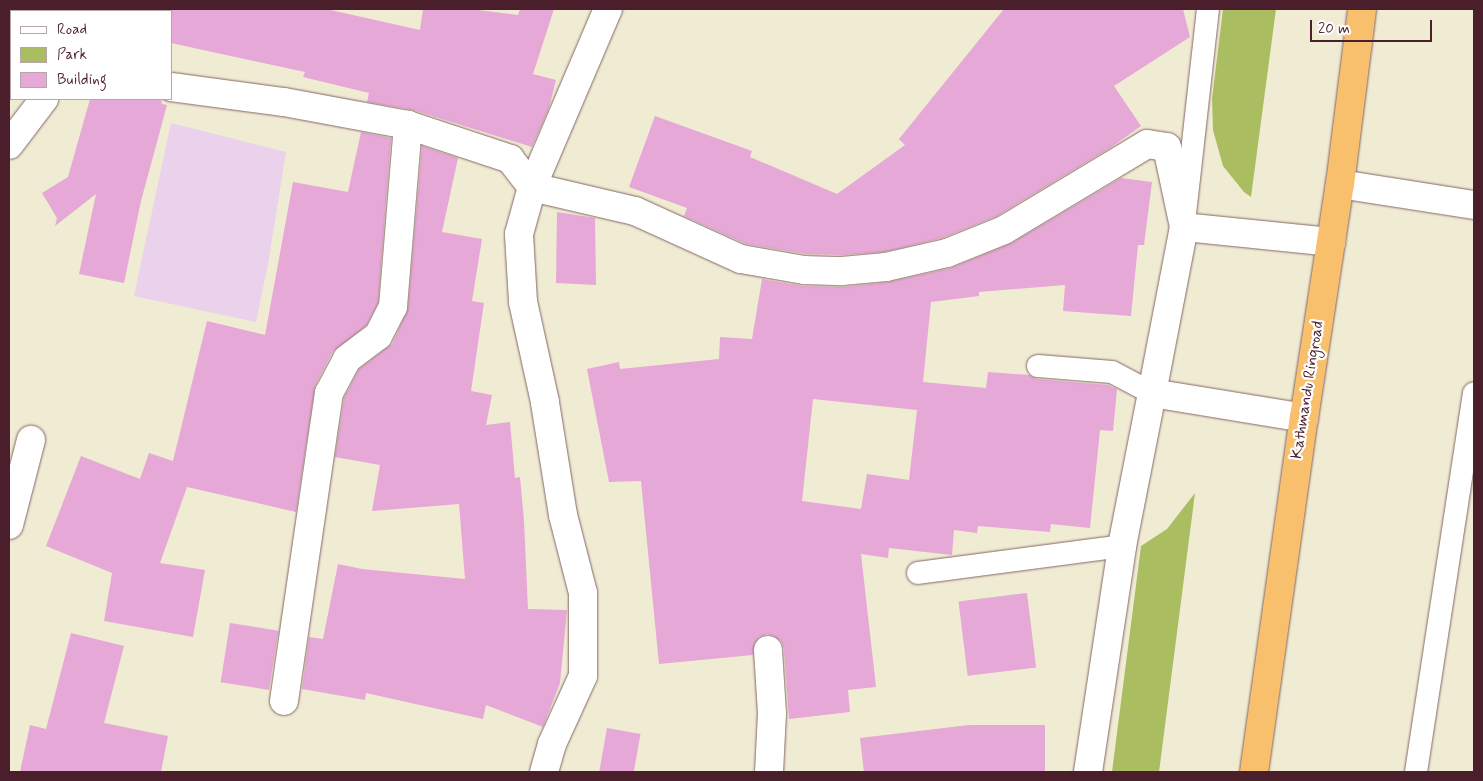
<!DOCTYPE html>
<html>
<head>
<meta charset="utf-8">
<style>
  body { margin:0 }
  #map { position:relative; width:1483px; height:781px; overflow:hidden; background:#f0ebd3; font-family:Mynerve,sans-serif }
  div>[style] { position:absolute }
  .built>* { inset:0; background:#ead1ec }
  .green>* { inset:0; background:#aabd61 }
  .building>* { inset:0; background:#e6a8d6; transform-origin:0 0 }
  .roads { filter:drop-shadow(0 0 1px #846666) drop-shadow(0 0 1px #846666) }
  .lane>* { height:22px; margin:-11px; padding:0 11px; transform-origin:11px; border-radius:11px; background:#fff }
  .street>* { height:28px; margin:-14px; padding:0 14px; transform-origin:14px; border-radius:14px; background:#fff }
  .highway>* { height:28px; margin:-14px; padding:0 14px; transform-origin:14px; border-radius:14px; background:#f8bf6c }
  span { translate:-50% -50%; white-space:nowrap; text-align:center; line-height:1.15; -webkit-text-stroke:4.5px #fff; paint-order:stroke }
  .street-label { font-size:16px; color:#4a1f2b }
  .frame { position:absolute; inset:0; border:10px solid #4a1f2b; pointer-events:none }
  .legend { position:absolute; left:10px; top:10px; width:162px; height:90px; box-sizing:border-box; background:#fff; border:1px solid #b7a5aa; margin:0; padding:6px 9px; list-style:none; font-size:15px; color:#4a1f2b }
  .legend li { display:flex; align-items:center; gap:10px; height:25px }
  .legend b { width:25px; border:1px solid #b7a5aa }
  .scale { position:absolute; left:1310px; top:20px; width:122px; height:22px; box-sizing:border-box; border:2px solid #4a1f2b; border-top:0; padding-left:6px; font-size:15px; line-height:18px; white-space:nowrap; color:#4a1f2b; -webkit-text-stroke:4px #fff; paint-order:stroke }
</style>
</head>
<body>
<div id="map">
  <div class="built">
    <div style="clip-path:polygon(171px 123px,286px 152px,268px 264px,256px 322px,134px 296px)"></div>
  </div>
  <div class="green">
    <div style="clip-path:polygon(1223px 9px,1276px 9px,1251px 197px,1244px 192px,1223px 166px,1213px 130px,1212px 99px)"></div>
    <div style="clip-path:polygon(1195px 493px,1159px 772px,1112px 772px,1141px 546px,1167px 529px)"></div>
  </div>
  <div class="building">
    <div style="clip-path:polygon(171px 9px,326px 9px,420px 30px,423px 9px,470px 9px,518px 15px,520px 9px,554px 9px,533px 74px,556px 80px,549px 108px,532px 147px,413px 110px,367px 102px,369px 93px,303px 77px,305px 72px,171px 43px)"></div>
    <div style="clip-path:polygon(1004px 9px,1183px 9px,1190px 37px,1114px 86px,1141px 126px,1110px 148px,997px 216px,942px 238px,884px 252px,842px 255px,806px 254px,746px 244px,684px 216px,687px 208px,629px 187px,655px 116px,752px 151px,750px 157px,837px 194px,905px 145px,899px 139px)"></div>
    <div style="clip-path:polygon(90px 99px,161px 99px,162px 104px,167px 105px,141px 201px,124px 283px,79px 274px,96px 194px,55px 226px,57px 218px,42px 193px,68px 177px)"></div>
    <div style="clip-path:polygon(361px 132px,391px 138px,378px 303px,366px 326px,333px 351px,315px 386px,296px 512px,187px 487px,160px 563px,205px 570px,193px 637px,104px 621px,112px 573px,46px 546px,81px 456px,140px 479px,149px 453px,173px 461px,207px 321px,265px 335px,293px 182px,348px 192px)"></div>
    <div style="clip-path:polygon(422px 146px,458px 158px,442px 232px,482px 239px,472px 301px,484px 303px,471px 391px,492px 395px,486px 425px,510px 422px,515px 478px,520px 477px,524px 521px,528px 609px,567px 610px,560px 683px,543px 727px,486px 705px,483px 719px,366px 693px,365px 700px,302px 689px,309px 637px,323px 639px,338px 564px,362px 569px,465px 579px,459px 504px,372px 511px,380px 465px,335px 457px,344px 398px,359px 369px,392px 344px,408px 309px)"></div>
    <div style="clip-path:polygon(evenodd,1121px 178px,1152px 182px,1144px 245px,1138px 245px,1131px 316px,1063px 311px,1065px 285px,979px 292px,979px 296px,931px 302px,923px 382px,986px 388px,988px 372px,1029px 375px,1037px 379px,1108px 385px,1117px 389px,1113px 431px,1100px 430px,1090px 528px,1051px 524px,1050px 532px,978px 526px,977px 533px,954px 530px,952px 555px,889px 548px,888px 558px,861px 554px,876px 687px,848px 690px,850px 712px,789px 719px,784px 649px,781px 641px,774px 636px,767px 634px,759px 637px,754px 644px,753px 655px,659px 664px,641px 481px,609px 482px,587px 369px,619px 362px,620px 369px,719px 359px,720px 337px,752px 339px,762px 279px,803px 286px,843px 287px,889px 282px,951px 268px,1012px 243px,1121px 178px,813px 399px,917px 410px,909px 480px,867px 474px,861px 509px,802px 501px,813px 399px)"></div>
    <div style="clip-path:polygon(557px 212px,595px 218px,596px 285px,556px 283px)"></div>
    <div style="left:1027px;top:593px;width:75px;height:69px;rotate:83deg"></div>
    <div style="left:230px;top:623px;width:49px;height:60px;rotate:9deg"></div>
    <div style="clip-path:polygon(71px 633px,124px 646px,104px 723px,168px 736px,161px 772px,20px 772px,30px 725px,46px 729px)"></div>
    <div style="clip-path:polygon(969px 725px,1045px 725px,1045px 772px,864px 772px,860px 738px)"></div>
    <div style="left:607px;top:728px;width:34px;height:45px;rotate:10deg"></div>
  </div>
  <div class="roads">
    <div class="lane">
      <div style="left:1185px;top:214px;width:206px;rotate:-83.6deg"></div>
      <div style="left:1038px;top:366px;width:74px;rotate:4.6deg"></div>
      <div style="left:1112px;top:372px;width:45px;rotate:27.7deg"></div>
      <div style="left:918px;top:573px;width:206px;rotate:-7.5deg"></div>
      <div style="left:1416px;top:772px;width:383px;rotate:-81.3deg"></div>
    </div>
    <div class="street">
      <div style="left:9px;top:57px;width:2px;rotate:27deg"></div>
      <div style="left:171px;top:87px;width:114px;rotate:7.6deg"></div>
      <div style="left:284px;top:102px;width:126px;rotate:10.5deg"></div>
      <div style="left:408px;top:125px;width:108px;rotate:18.4deg"></div>
      <div style="left:510px;top:159px;width:36px;rotate:52deg"></div>
      <div style="left:532px;top:187px;width:106px;rotate:13.1deg"></div>
      <div style="left:635px;top:211px;width:116px;rotate:24.4deg"></div>
      <div style="left:741px;top:259px;width:64px;rotate:9.9deg"></div>
      <div style="left:804px;top:270px;width:38px;rotate:2deg"></div>
      <div style="left:842px;top:271px;width:44px;rotate:-5.2deg"></div>
      <div style="left:886px;top:267px;width:63px;rotate:-12.9deg"></div>
      <div style="left:947px;top:253px;width:61px;rotate:-22deg"></div>
      <div style="left:1004px;top:230px;width:167px;rotate:-31deg"></div>
      <div style="left:1147px;top:144px;width:20px;rotate:9deg"></div>
      <div style="left:1167px;top:147px;width:82px;rotate:78deg"></div>
      <div style="left:1184px;top:227px;width:148px;rotate:5.8deg"></div>
      <div style="left:9px;top:145px;width:58px;rotate:-52.7deg"></div>
      <div style="left:1340px;top:184px;width:136px;rotate:8.9deg"></div>
      <div style="left:1152px;top:393px;width:169px;rotate:-79.1deg"></div>
      <div style="left:9px;top:525px;width:88px;rotate:-75.5deg"></div>
      <div style="left:768px;top:650px;width:63px;rotate:86.4deg"></div>
      <div style="left:772px;top:713px;width:59px;rotate:92.9deg"></div>
      <div style="left:284px;top:701px;width:311px;rotate:-81.7deg"></div>
      <div style="left:329px;top:393px;width:38px;rotate:-62deg"></div>
      <div style="left:347px;top:359px;width:39px;rotate:-37deg"></div>
      <div style="left:378px;top:336px;width:33px;rotate:-63deg"></div>
      <div style="left:393px;top:307px;width:183px;rotate:-85.3deg"></div>
      <div style="left:544px;top:772px;width:29px;rotate:-74deg"></div>
      <div style="left:552px;top:744px;width:75px;rotate:-65.5deg"></div>
      <div style="left:583px;top:676px;width:83px;rotate:-90deg"></div>
      <div style="left:583px;top:593px;width:81px;rotate:-104.4deg"></div>
      <div style="left:563px;top:515px;width:114px;rotate:-99.1deg"></div>
      <div style="left:545px;top:402px;width:102px;rotate:-102.4deg"></div>
      <div style="left:523px;top:302px;width:68px;rotate:-93.4deg"></div>
      <div style="left:519px;top:234px;width:49px;rotate:-74.5deg"></div>
      <div style="left:532px;top:187px;width:194px;rotate:-66.9deg"></div>
      <div style="left:1088px;top:772px;width:229px;rotate:-81.4deg"></div>
      <div style="left:1122px;top:546px;width:156px;rotate:-78.9deg"></div>
      <div style="left:1152px;top:393px;width:154px;rotate:9.3deg"></div>
    </div>
    <div class="highway">
      <div style="left:1254px;top:772px;width:358px;rotate:-82deg"></div>
      <div style="left:1304px;top:418px;width:237px;rotate:-81.3deg"></div>
      <div style="left:1340px;top:184px;width:176px;rotate:-82.8deg"></div>
    </div>
  </div>
  <div class="street-label">
    <span style="left:1308px;top:390px;rotate:-81deg">Kathmandu Ringroad</span>
  </div>
  <div class="frame"></div>
  <ul class="legend">
  <li><b style="height:6px;background:#fff"></b>Road</li>
  <li><b style="height:14px;background:#aabd61"></b>Park</li>
  <li><b style="height:14px;background:#e6a8d6"></b>Building</li>
  </ul>
  <div class="scale">20 m</div>
</div>
</body>
</html>
